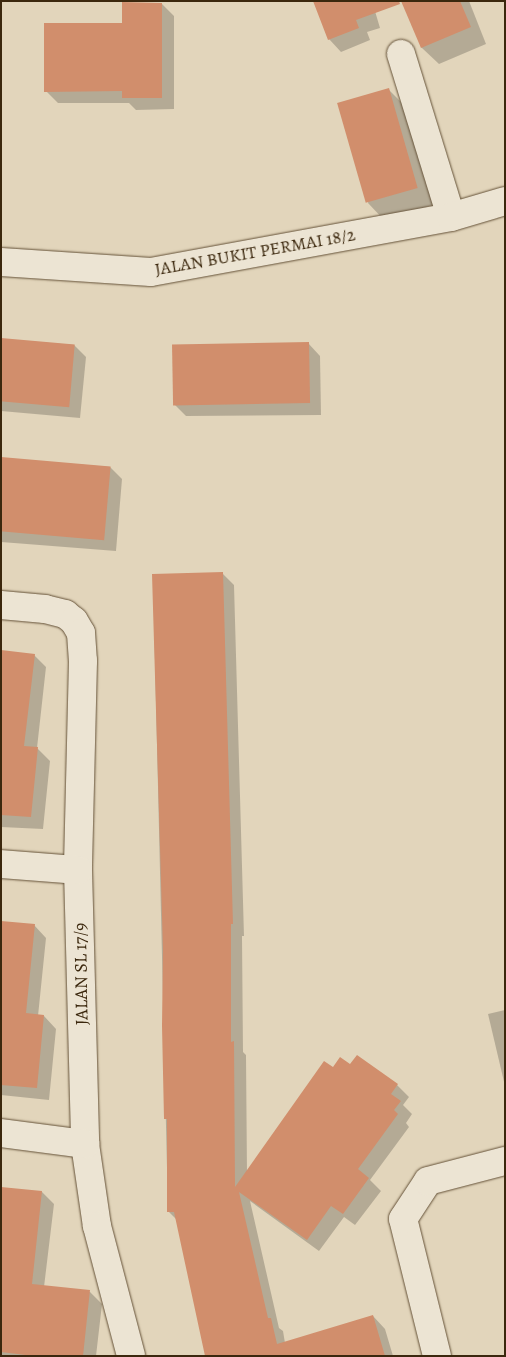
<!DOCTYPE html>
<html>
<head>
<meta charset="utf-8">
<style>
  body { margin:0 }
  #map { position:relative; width:506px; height:1357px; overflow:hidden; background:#e2d5bb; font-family:Alegreya,serif }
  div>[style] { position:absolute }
  .shadow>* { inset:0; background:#0003 }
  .building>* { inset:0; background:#d18e6c; transform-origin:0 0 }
  .roads { filter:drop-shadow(0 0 1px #655238) drop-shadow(0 0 1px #655238) }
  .minor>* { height:28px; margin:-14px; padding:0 14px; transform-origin:14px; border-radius:14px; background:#ece4d3 }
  span { translate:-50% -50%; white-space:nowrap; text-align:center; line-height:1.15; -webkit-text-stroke:4px #ece4d3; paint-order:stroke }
  .street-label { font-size:18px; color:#3b270d }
  .frame { position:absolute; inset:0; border:2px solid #3b270d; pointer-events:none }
</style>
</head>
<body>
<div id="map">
  <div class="shadow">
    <div style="clip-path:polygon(372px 1px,380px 28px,367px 32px,370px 40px,341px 52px,329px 39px)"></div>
    <div style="clip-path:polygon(403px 1px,469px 1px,486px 44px,439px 64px,422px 48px)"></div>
    <div style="clip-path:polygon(162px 4px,174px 16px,174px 109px,136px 110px,129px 103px,58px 103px,46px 91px,123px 24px)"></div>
    <div style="clip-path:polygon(388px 89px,405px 106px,433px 205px,384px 220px,368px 203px)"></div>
    <div style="clip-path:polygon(1px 339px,74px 345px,86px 357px,80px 418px,1px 411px)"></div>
    <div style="clip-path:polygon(308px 343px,320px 356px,321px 415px,186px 416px,174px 404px)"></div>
    <div style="clip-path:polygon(1px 458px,110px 467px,122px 479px,116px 551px,1px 542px)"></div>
    <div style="clip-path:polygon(222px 573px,234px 585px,244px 936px,242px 936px,243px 1052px,246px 1055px,247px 1173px,333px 1068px,350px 1066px,397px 1085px,409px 1097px,403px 1105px,412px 1114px,406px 1123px,409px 1127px,370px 1180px,381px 1191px,355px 1225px,344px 1217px,319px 1251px,250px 1201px,279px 1328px,283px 1331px,285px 1343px,373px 1316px,385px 1329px,393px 1356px,207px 1356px,177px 1220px,168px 1211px,153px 576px)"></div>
    <div style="clip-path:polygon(1px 652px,34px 655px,46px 667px,37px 748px,50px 761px,43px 829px,1px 827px)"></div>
    <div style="clip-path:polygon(1px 923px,34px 925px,46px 938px,38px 1016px,44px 1016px,56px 1029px,49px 1100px,1px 1095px)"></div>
    <div style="clip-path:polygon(505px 1010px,505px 1086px,488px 1014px)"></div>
    <div style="clip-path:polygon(1px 1188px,42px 1192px,54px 1204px,44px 1287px,90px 1292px,102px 1304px,96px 1356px,1px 1356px)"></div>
  </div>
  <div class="building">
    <div style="clip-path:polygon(313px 1px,399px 1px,400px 4px,356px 20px,359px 28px,328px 40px)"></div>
    <div style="clip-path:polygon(401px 1px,460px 1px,471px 27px,421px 48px)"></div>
    <div style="clip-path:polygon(122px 2px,162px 3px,162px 98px,122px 98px,122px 91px,44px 92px,44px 23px,122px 23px)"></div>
    <div style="left:389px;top:88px;width:104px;height:54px;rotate:74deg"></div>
    <div style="left:1px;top:338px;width:74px;height:63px;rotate:5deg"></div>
    <div style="left:309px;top:342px;width:61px;height:137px;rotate:89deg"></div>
    <div style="left:1px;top:457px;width:110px;height:74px;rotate:5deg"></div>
    <div style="clip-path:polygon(223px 572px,233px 924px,231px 924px,231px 1042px,234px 1041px,235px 1187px,324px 1061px,333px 1067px,340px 1057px,350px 1064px,357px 1055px,398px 1084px,391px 1094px,401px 1101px,394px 1110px,398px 1114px,358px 1169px,369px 1178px,343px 1214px,331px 1206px,307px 1240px,239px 1192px,268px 1318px,271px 1318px,277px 1344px,373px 1315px,385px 1356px,205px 1356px,174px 1212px,167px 1212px,167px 1119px,164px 1119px,162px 1026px,163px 950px,152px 574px)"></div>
    <div style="clip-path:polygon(1px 650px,35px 654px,24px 746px,38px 747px,31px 817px,1px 815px)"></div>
    <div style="clip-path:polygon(1px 921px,35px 924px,26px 1013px,44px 1015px,37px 1088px,1px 1085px)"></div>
    <div style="clip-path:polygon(1px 1187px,42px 1191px,32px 1284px,90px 1290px,83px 1356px,34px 1356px,1px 1352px)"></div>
  </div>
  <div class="roads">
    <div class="minor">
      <div style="left:401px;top:54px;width:170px;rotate:72.9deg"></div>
      <div style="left:1px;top:262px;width:150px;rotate:3.8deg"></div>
      <div style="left:151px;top:272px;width:305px;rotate:-10.4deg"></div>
      <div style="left:451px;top:217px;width:56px;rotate:-16.5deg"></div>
      <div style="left:1px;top:605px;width:44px;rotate:5.2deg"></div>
      <div style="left:45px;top:609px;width:21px;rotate:14deg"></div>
      <div style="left:65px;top:614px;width:11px;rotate:38deg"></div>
      <div style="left:74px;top:621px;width:14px;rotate:60deg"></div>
      <div style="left:81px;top:633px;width:28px;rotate:86deg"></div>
      <div style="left:83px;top:661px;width:209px;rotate:91.4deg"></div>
      <div style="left:78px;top:870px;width:274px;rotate:88.5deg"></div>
      <div style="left:85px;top:1144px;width:83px;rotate:81.7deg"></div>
      <div style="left:97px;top:1226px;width:134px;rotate:75.3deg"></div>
      <div style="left:1px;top:864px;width:77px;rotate:4.5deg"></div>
      <div style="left:1px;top:1133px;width:85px;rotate:7.5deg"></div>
      <div style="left:437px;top:1356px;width:141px;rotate:-103.9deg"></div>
      <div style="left:403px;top:1219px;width:45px;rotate:-56.7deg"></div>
      <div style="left:428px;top:1181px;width:80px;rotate:-14.6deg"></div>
    </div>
  </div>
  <div class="street-label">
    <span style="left:255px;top:252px;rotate:-10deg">JALAN BUKIT PERMAI 18/2</span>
    <span style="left:81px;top:974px;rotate:-91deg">JALAN SL 17/9</span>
  </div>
  <div class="frame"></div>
</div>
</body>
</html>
